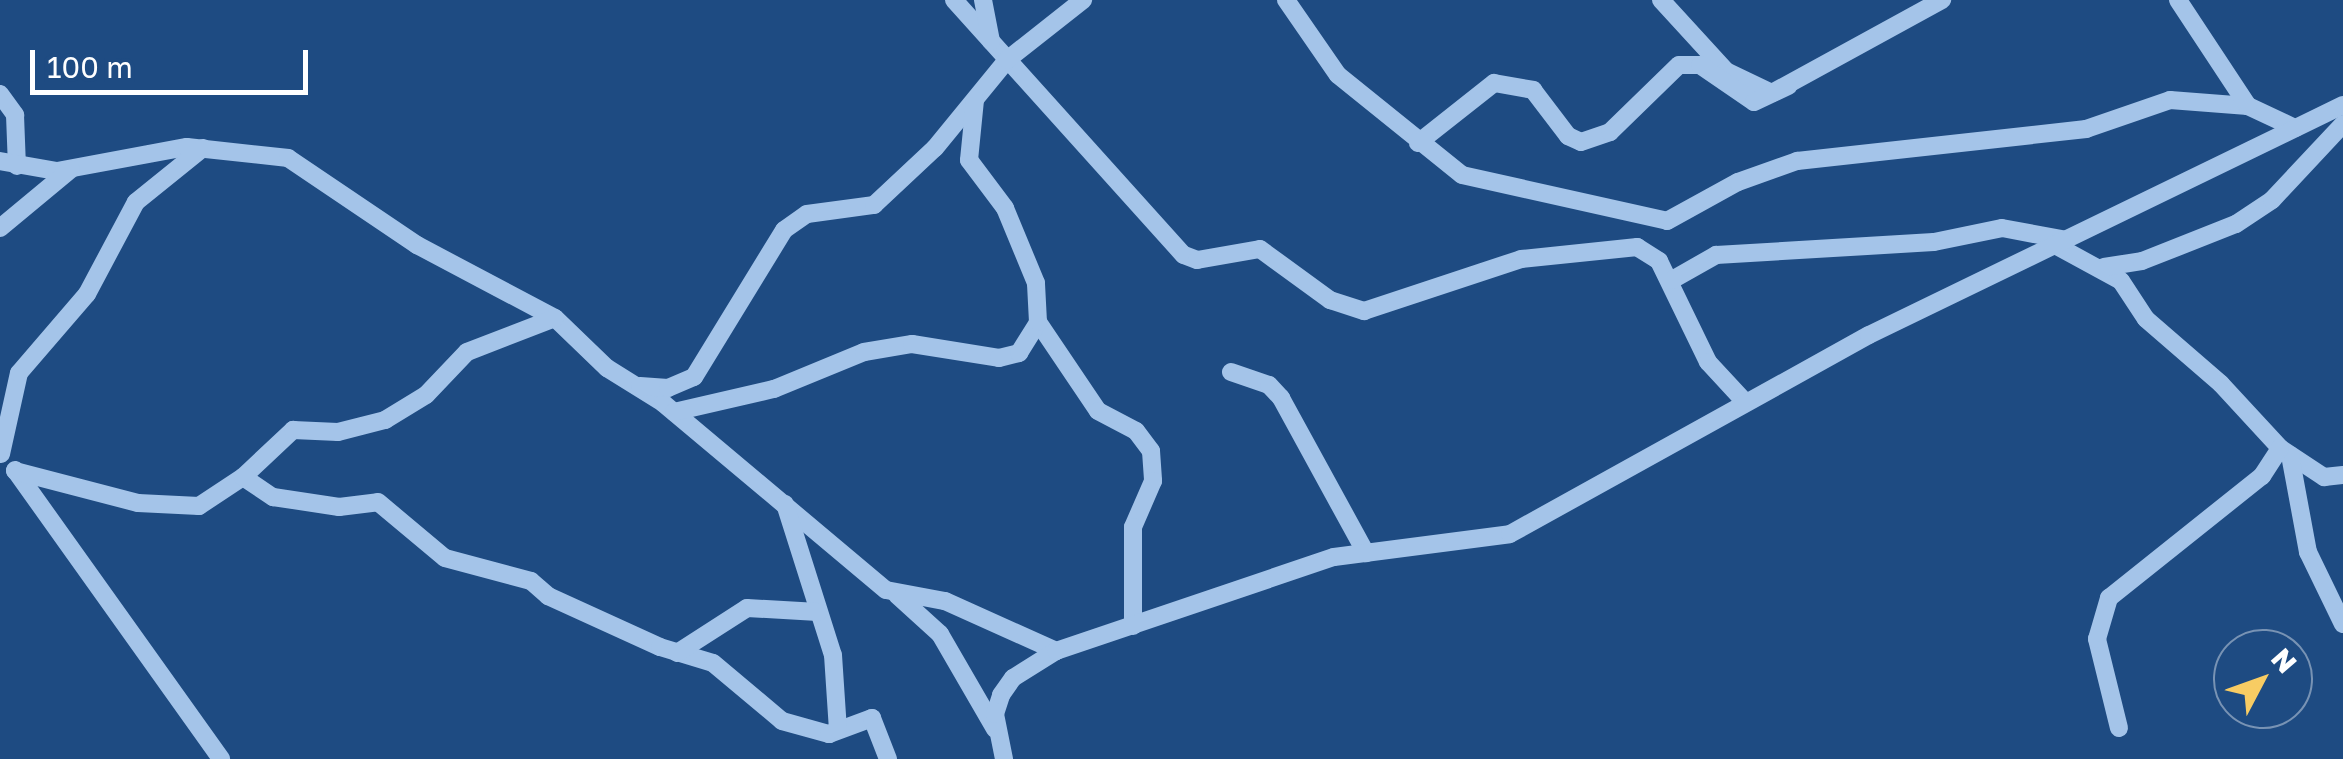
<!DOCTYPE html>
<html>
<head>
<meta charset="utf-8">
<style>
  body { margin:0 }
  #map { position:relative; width:2343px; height:759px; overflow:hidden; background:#1e4b82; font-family:"Golos Text",sans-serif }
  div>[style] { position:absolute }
  .minor>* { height:18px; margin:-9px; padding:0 9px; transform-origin:9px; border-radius:9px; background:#a4c4e9 }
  span { translate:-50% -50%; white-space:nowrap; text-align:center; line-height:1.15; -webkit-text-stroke:10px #1e4b82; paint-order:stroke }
  .north { position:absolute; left:2213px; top:629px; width:100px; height:100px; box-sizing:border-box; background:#1e4b82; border:2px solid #7893b4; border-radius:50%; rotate:49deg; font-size:28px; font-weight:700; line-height:40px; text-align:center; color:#fff }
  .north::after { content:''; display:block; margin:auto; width:35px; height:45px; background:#f8cc63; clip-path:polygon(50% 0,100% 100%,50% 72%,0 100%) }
  .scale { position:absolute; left:30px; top:50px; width:278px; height:45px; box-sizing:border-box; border:5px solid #fff; border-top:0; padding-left:12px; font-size:30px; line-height:35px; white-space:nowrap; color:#fff; -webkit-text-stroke:8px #1e4b82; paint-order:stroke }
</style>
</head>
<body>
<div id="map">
  <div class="minor">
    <div style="left:954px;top:0;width:343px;rotate:48deg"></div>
    <div style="left:1184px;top:255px;width:14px;rotate:21deg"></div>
    <div style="left:1197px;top:260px;width:64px;rotate:-9.9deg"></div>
    <div style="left:1260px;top:249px;width:87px;rotate:36.1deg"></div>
    <div style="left:1330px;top:300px;width:36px;rotate:18deg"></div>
    <div style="left:1364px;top:311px;width:165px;rotate:-18.3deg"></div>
    <div style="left:1521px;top:259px;width:117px;rotate:-5.9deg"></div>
    <div style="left:1637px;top:247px;width:26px;rotate:32deg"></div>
    <div style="left:1659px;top:261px;width:112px;rotate:64.1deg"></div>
    <div style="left:1708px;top:362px;width:54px;rotate:47.2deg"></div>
    <div style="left:983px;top:0;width:42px;rotate:79deg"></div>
    <div style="left:1286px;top:0;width:91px;rotate:55.3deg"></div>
    <div style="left:1338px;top:75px;width:159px;rotate:38.9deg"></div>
    <div style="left:1462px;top:175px;width:210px;rotate:12.6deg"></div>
    <div style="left:1667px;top:221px;width:81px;rotate:-28.8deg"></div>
    <div style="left:1738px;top:182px;width:63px;rotate:-19.6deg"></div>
    <div style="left:1797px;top:161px;width:291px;rotate:-6.3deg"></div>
    <div style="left:2086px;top:129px;width:89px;rotate:-19deg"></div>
    <div style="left:2170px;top:100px;width:78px;rotate:4.4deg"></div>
    <div style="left:2248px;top:106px;width:52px;rotate:25.1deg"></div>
    <div style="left:1661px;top:0;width:96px;rotate:47.5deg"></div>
    <div style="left:1726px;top:71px;width:51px;rotate:25.6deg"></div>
    <div style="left:1772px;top:93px;width:194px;rotate:-28.7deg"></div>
    <div style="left:2178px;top:0;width:127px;rotate:56.6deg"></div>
    <div style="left:0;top:94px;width:26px;rotate:54deg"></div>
    <div style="left:15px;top:115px;width:51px;rotate:87.8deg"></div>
    <div style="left:1418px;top:143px;width:97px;rotate:-38.3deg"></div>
    <div style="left:1494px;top:83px;width:40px;rotate:10deg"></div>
    <div style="left:1533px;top:90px;width:58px;rotate:52.7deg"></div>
    <div style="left:1568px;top:136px;width:14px;rotate:25deg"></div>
    <div style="left:1581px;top:142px;width:31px;rotate:-19deg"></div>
    <div style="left:1610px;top:132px;width:96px;rotate:-44.2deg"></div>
    <div style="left:1679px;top:65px;width:21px"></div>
    <div style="left:1700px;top:65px;width:65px;rotate:34.4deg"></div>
    <div style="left:1754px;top:102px;width:38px;rotate:-25deg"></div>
    <div style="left:0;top:161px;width:58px;rotate:10deg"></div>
    <div style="left:57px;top:171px;width:132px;rotate:-10.5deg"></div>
    <div style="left:187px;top:147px;width:102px;rotate:6.2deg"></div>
    <div style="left:288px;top:158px;width:156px;rotate:34deg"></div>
    <div style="left:417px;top:245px;width:156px;rotate:27.9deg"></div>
    <div style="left:555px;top:318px;width:72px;rotate:43.9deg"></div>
    <div style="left:607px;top:368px;width:66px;rotate:32deg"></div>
    <div style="left:663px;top:403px;width:291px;rotate:40deg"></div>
    <div style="left:886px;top:590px;width:60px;rotate:10.6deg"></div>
    <div style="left:945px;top:601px;width:122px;rotate:24.2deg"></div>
    <div style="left:0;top:228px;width:92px;rotate:-39.7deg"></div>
    <div style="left:2055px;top:245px;width:75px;rotate:28.6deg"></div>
    <div style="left:2121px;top:281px;width:45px;rotate:56.7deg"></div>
    <div style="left:2146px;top:319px;width:99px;rotate:40.9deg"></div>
    <div style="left:2221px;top:384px;width:87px;rotate:47.3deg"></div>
    <div style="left:2280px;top:448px;width:53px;rotate:33.4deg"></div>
    <div style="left:2324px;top:477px;width:19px;rotate:-6deg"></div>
    <div style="left:2104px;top:267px;width:38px;rotate:-9deg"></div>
    <div style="left:2142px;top:261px;width:101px;rotate:-21.5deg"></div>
    <div style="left:2236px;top:224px;width:43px;rotate:-33.7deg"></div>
    <div style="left:2272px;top:200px;width:104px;rotate:-46.9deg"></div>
    <div style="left:1672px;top:280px;width:51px;rotate:-29.6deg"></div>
    <div style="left:1716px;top:255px;width:218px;rotate:-3.4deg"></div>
    <div style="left:1934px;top:242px;width:69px;rotate:-11.6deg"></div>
    <div style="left:2002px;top:228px;width:65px;rotate:10.6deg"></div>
    <div style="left:1038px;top:322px;width:107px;rotate:56deg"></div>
    <div style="left:1098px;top:411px;width:43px;rotate:27.8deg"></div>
    <div style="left:1136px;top:431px;width:25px;rotate:53deg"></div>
    <div style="left:1151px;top:451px;width:30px;rotate:86deg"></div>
    <div style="left:1153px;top:481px;width:50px;rotate:113.5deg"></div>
    <div style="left:1133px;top:527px;width:99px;rotate:90deg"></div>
    <div style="left:1231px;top:372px;width:40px;rotate:18.9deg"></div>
    <div style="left:1269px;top:385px;width:18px;rotate:47deg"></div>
    <div style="left:1281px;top:398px;width:177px;rotate:61.3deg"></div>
    <div style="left:640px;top:386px;width:28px;rotate:4deg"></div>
    <div style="left:668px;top:388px;width:28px;rotate:-23deg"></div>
    <div style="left:694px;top:377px;width:172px;rotate:-58.5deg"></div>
    <div style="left:784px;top:230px;width:28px;rotate:-35deg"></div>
    <div style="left:807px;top:214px;width:68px;rotate:-7.7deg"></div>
    <div style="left:874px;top:205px;width:83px;rotate:-43.1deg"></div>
    <div style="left:935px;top:148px;width:114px;rotate:-50.7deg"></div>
    <div style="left:1007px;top:60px;width:97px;rotate:-38.3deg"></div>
    <div style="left:674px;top:412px;width:103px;rotate:-13deg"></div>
    <div style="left:774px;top:389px;width:97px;rotate:-22.3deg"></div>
    <div style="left:864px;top:352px;width:49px;rotate:-9.5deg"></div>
    <div style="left:912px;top:344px;width:88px;rotate:9.1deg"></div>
    <div style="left:999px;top:358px;width:21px;rotate:-14deg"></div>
    <div style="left:1019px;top:353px;width:36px;rotate:-58deg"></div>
    <div style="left:1038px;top:322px;width:39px;rotate:-93deg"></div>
    <div style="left:1036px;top:283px;width:81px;rotate:-112.5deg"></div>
    <div style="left:1005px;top:208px;width:60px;rotate:-126.9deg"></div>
    <div style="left:969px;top:160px;width:60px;rotate:-84.3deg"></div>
    <div style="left:1px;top:454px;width:83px;rotate:-77.5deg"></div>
    <div style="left:19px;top:373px;width:104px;rotate:-49.3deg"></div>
    <div style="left:87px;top:294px;width:104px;rotate:-62deg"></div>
    <div style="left:136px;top:202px;width:86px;rotate:-38.9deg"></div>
    <div style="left:2290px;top:455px;width:99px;rotate:79.5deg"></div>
    <div style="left:2308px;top:552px;width:80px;rotate:64.1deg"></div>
    <div style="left:15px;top:470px;width:355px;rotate:54.5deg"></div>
    <div style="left:15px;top:471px;width:127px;rotate:14.6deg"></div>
    <div style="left:138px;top:503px;width:61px;rotate:2.8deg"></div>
    <div style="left:199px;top:506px;width:53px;rotate:-33.4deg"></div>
    <div style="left:243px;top:477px;width:69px;rotate:-43.2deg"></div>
    <div style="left:293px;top:430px;width:45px;rotate:2.5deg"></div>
    <div style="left:338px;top:432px;width:49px;rotate:-14.3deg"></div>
    <div style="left:385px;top:420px;width:48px;rotate:-31.4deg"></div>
    <div style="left:426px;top:395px;width:59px;rotate:-46.4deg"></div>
    <div style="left:467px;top:352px;width:94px;rotate:-21.1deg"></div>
    <div style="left:243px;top:477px;width:36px;rotate:34deg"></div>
    <div style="left:273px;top:497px;width:67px;rotate:8.6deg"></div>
    <div style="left:339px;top:507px;width:39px;rotate:-7deg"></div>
    <div style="left:378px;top:502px;width:87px;rotate:39.9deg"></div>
    <div style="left:445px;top:558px;width:89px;rotate:15deg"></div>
    <div style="left:531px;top:581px;width:23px;rotate:41deg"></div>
    <div style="left:548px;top:596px;width:123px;rotate:24.5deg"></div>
    <div style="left:660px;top:647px;width:55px;rotate:16.8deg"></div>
    <div style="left:713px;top:663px;width:90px;rotate:40deg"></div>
    <div style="left:782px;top:721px;width:49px;rotate:15.5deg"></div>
    <div style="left:829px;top:734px;width:46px;rotate:-20.4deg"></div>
    <div style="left:872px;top:718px;width:44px;rotate:68.7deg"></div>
    <div style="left:785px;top:504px;width:158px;rotate:72.4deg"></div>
    <div style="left:833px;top:655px;width:75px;rotate:86.2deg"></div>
    <div style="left:897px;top:595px;width:58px;rotate:42.2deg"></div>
    <div style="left:940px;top:634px;width:110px;rotate:59.9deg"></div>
    <div style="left:677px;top:653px;width:83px;rotate:-32.7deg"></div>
    <div style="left:747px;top:608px;width:71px;rotate:3.2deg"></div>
    <div style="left:2119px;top:728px;width:92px;rotate:-103.9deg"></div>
    <div style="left:2097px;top:639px;width:43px;rotate:-73.7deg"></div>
    <div style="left:2109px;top:598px;width:196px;rotate:-38.6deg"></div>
    <div style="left:2262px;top:476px;width:33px;rotate:-57deg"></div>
    <div style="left:1004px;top:759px;width:46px;rotate:-101.3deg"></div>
    <div style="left:995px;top:714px;width:20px;rotate:-72deg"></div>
    <div style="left:1001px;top:695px;width:21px;rotate:-55deg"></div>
    <div style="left:1013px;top:678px;width:51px;rotate:-32.1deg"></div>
    <div style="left:1056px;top:651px;width:293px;rotate:-18.7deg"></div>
    <div style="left:1334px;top:557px;width:177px;rotate:-7.4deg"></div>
    <div style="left:1510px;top:534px;width:410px;rotate:-29deg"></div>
    <div style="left:1869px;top:335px;width:527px;rotate:-25.88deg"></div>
  </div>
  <div class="north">N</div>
  <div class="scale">100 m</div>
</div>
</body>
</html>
